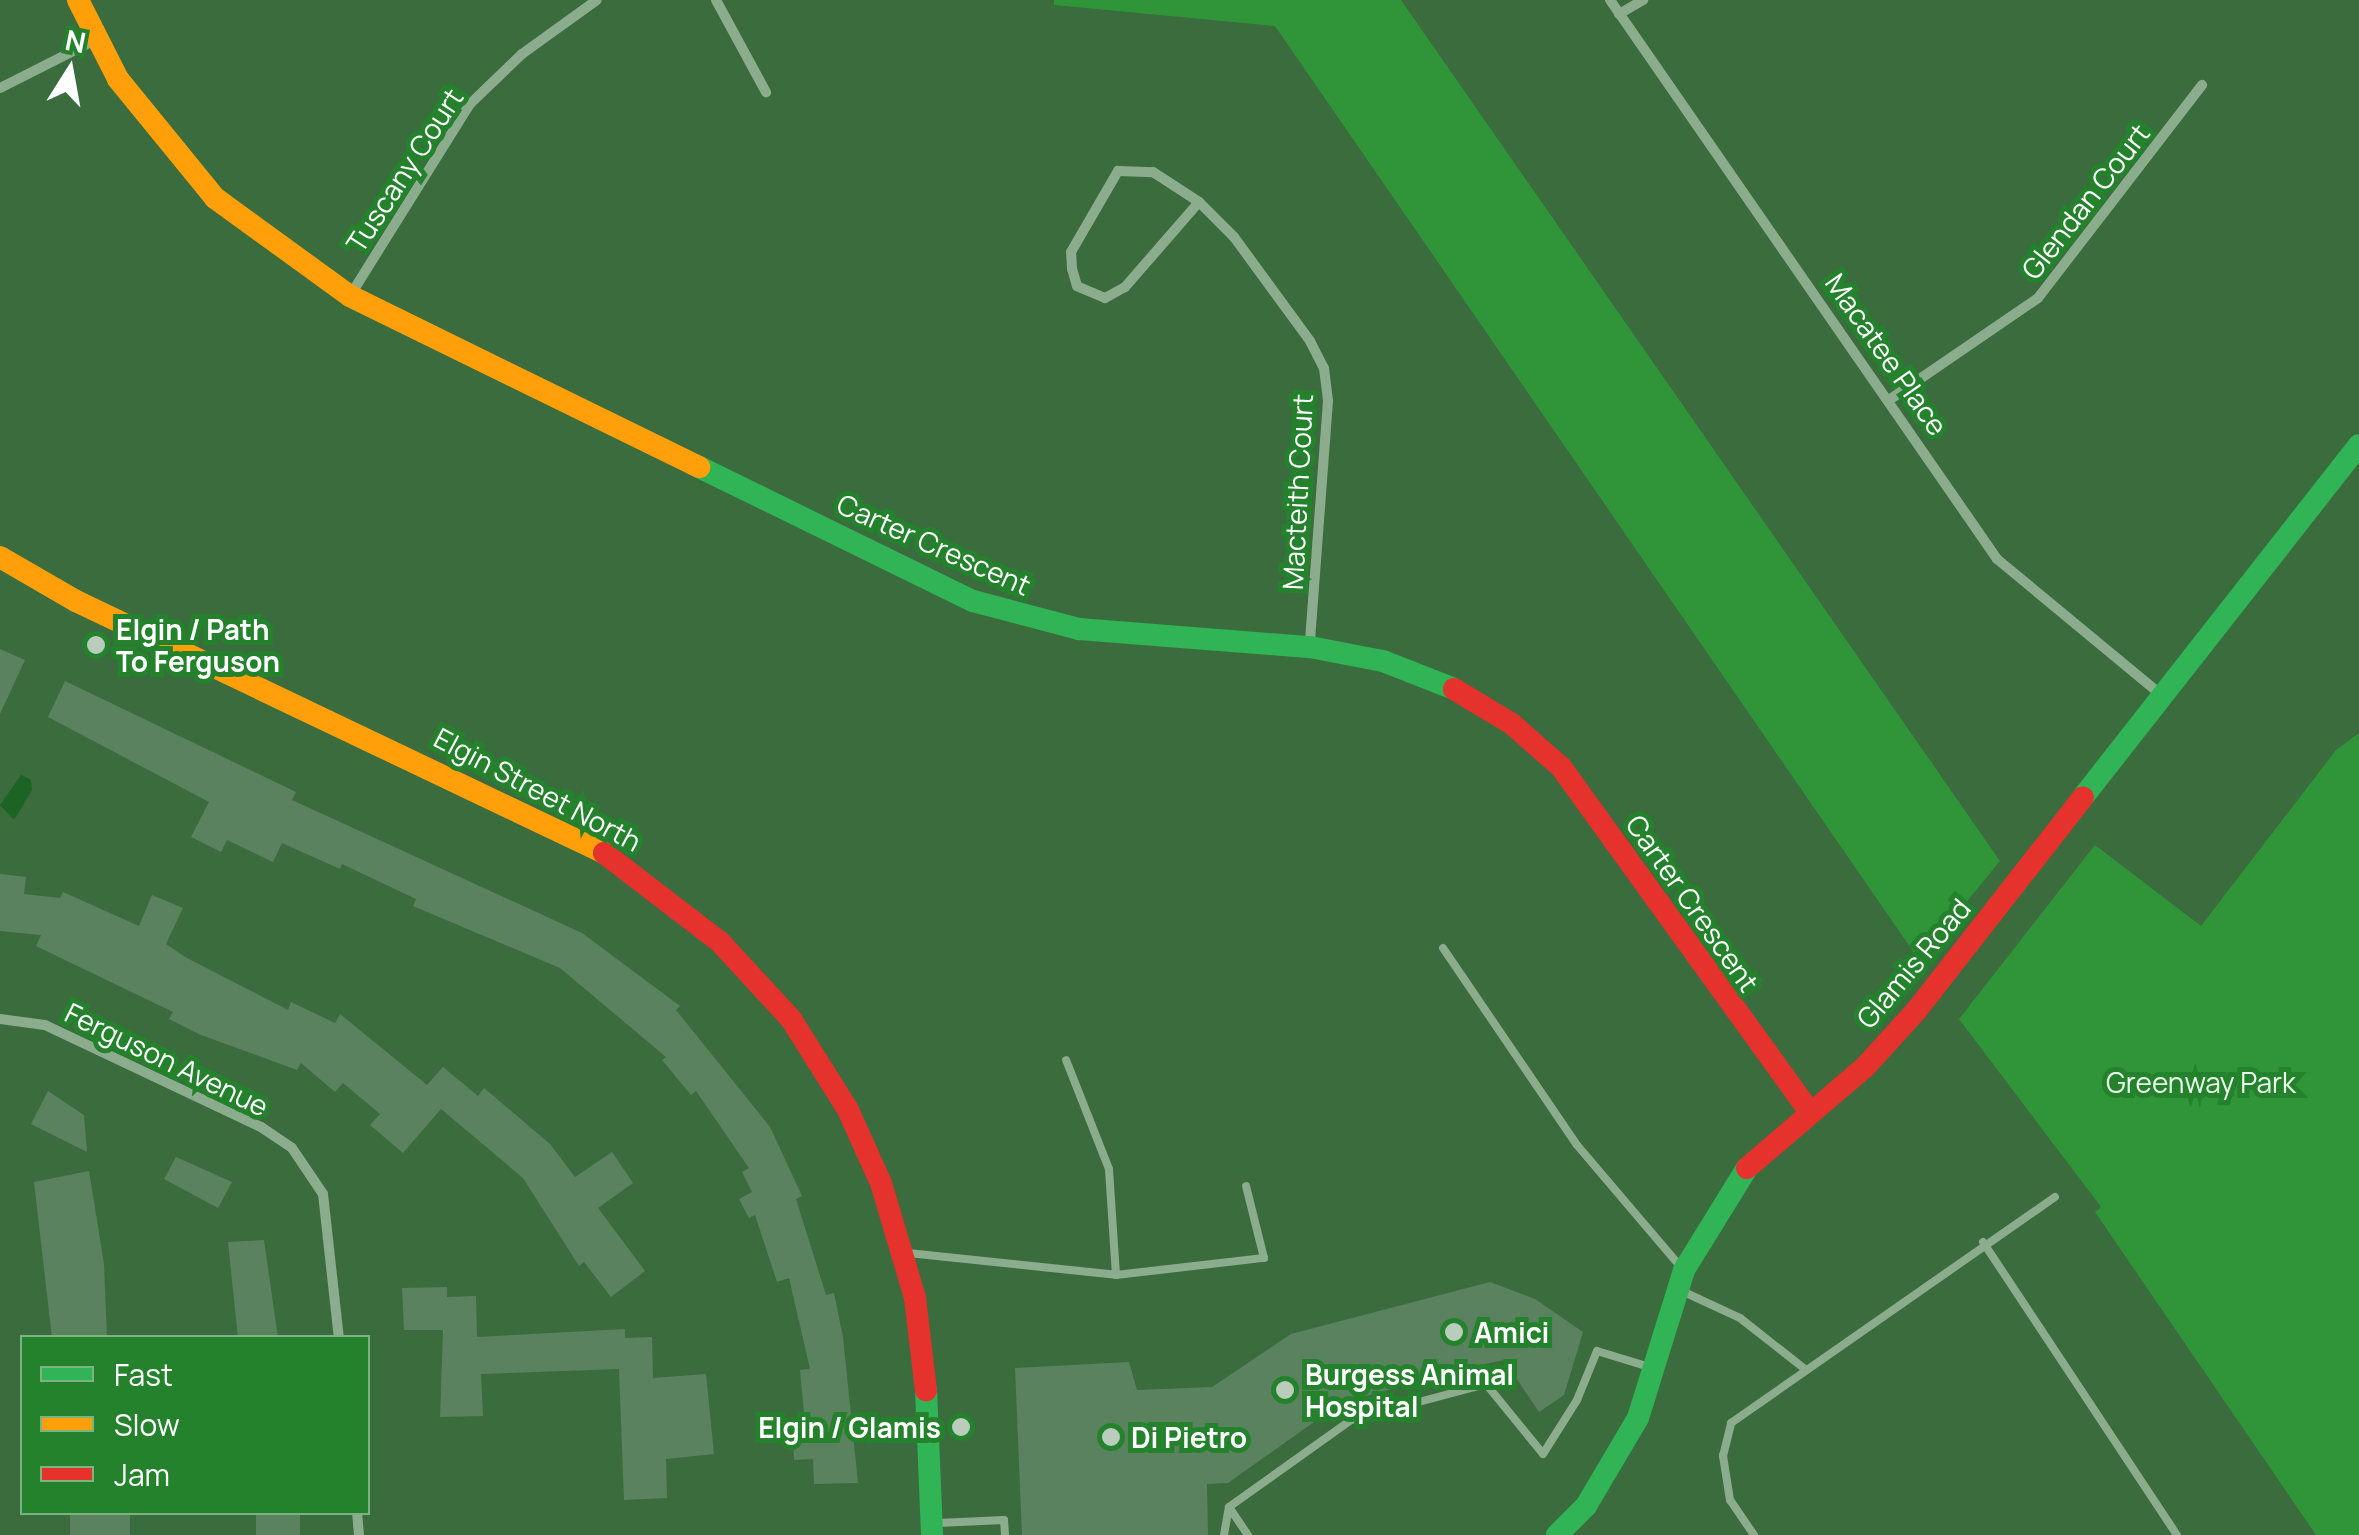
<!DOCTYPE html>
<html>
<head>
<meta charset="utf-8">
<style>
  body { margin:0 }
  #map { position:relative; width:2359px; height:1535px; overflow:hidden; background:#3a6c3e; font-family:Manrope,sans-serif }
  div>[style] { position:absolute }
  .green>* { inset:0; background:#309438 }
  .water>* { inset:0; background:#1c6424 }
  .building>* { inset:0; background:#5b825e; transform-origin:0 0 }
  .lane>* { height:8px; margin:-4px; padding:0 4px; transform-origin:4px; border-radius:4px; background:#8cac8e }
  .street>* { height:10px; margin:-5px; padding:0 5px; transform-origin:5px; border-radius:5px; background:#8cac8e }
  .fast>* { height:22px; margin:-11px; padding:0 11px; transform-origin:11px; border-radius:11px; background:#30b455 }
  .slow>* { height:22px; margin:-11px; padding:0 11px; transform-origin:11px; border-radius:11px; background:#ff9f0a }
  .jam>* { height:22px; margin:-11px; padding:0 11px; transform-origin:11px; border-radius:11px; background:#e5322d }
  .dots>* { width:28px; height:28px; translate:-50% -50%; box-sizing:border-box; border:5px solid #24822d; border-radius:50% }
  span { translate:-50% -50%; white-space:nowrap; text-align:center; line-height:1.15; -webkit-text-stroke:10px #24822d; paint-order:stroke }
  .street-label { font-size:28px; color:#fff }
  .poi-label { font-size:28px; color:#fff; font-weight:700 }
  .left { translate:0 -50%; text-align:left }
  .right { translate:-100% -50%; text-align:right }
  .park-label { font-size:28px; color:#eafbeb }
  .legend { position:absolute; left:20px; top:1335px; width:350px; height:180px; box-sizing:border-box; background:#24822d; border:2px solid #7cb481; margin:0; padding:12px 18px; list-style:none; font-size:30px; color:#fff }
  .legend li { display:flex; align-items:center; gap:20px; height:50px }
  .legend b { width:50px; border:2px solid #7cb481 }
  .north { position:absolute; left:20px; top:20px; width:100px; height:100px; -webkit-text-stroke:8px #24822d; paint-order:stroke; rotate:11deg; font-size:28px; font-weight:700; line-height:40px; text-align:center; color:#fff }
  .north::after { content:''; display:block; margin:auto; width:35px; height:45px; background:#fff; clip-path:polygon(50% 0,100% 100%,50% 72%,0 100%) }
</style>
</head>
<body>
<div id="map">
  <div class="green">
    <div style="clip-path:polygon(1054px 0,1401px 0,2000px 861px,1919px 960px,1275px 26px,1054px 5px)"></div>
    <div style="clip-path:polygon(2359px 733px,2359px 1535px,2316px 1535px,2095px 1212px,2101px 1207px,1959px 1019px,2095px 845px,2201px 926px,2336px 750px)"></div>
  </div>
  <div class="water">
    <div style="clip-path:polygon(21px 775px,31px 780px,32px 790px,14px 820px,0 805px)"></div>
  </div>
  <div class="building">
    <div style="clip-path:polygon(0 649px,25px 660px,0 714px)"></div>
    <div style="clip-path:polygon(65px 681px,296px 792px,292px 800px,582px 933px,680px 1006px,676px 1010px,770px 1127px,802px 1196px,796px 1199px,826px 1295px,834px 1293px,843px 1337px,858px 1483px,814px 1484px,813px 1459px,794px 1460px,793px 1436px,806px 1435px,800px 1370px,810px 1369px,789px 1278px,777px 1282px,755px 1215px,749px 1218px,739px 1199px,752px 1192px,742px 1172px,749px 1168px,696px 1091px,691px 1095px,662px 1060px,666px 1057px,560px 968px,413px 906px,416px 899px,342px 864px,340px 869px,282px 843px,273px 862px,227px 840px,221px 852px,191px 837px,209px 802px,48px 717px)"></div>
    <div style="clip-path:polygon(0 874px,26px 877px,24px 894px,60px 898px,63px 892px,139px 926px,152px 895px,183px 908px,166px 944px,185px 957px,288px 1010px,291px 1002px,335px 1023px,340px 1014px,427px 1085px,443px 1067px,478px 1096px,484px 1088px,550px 1144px,575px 1177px,612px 1152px,633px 1183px,598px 1208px,645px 1271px,611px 1297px,584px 1262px,579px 1266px,523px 1178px,441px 1109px,403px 1153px,370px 1125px,380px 1114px,343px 1083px,335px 1092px,301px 1063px,297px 1070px,201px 1035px,169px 1019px,173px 1012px,36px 946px,41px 935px,0 931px)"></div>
    <div style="clip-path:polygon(48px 1091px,84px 1115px,87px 1152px,31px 1124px)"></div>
    <div style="clip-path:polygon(176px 1157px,232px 1182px,218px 1208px,164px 1179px)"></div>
    <div style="clip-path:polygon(89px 1171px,104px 1264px,107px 1338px,52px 1338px,34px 1182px)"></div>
    <div style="clip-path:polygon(264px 1240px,278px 1338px,238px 1338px,228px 1242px)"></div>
    <div style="clip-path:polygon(1490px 1282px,1535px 1299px,1583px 1332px,1564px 1395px,1539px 1412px,1504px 1360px,1485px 1364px,1341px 1403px,1228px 1483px,1207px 1484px,1208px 1535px,1022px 1535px,1015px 1368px,1129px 1362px,1137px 1390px,1212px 1387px,1291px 1334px)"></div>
    <div style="clip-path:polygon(447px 1287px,447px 1297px,476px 1296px,477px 1337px,625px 1329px,625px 1338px,652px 1337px,653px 1378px,706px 1374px,714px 1454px,666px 1459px,667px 1498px,624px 1500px,619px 1369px,481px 1374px,483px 1416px,440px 1417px,443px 1330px,404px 1330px,402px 1288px)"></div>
    <div style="left:70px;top:1512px;width:60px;height:23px"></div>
    <div style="left:256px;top:1512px;width:44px;height:23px"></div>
  </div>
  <div class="lane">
    <div style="left:1443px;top:948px;width:238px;rotate:55.8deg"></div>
    <div style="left:1577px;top:1145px;width:157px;rotate:49.6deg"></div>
    <div style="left:1983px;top:1242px;width:351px;rotate:56.5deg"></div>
    <div style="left:908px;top:1253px;width:209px;rotate:6deg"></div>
    <div style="left:1116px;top:1275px;width:106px;rotate:-93.8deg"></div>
    <div style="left:1109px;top:1169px;width:117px;rotate:-111.5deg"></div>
    <div style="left:1116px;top:1275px;width:149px;rotate:-6.6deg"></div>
    <div style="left:1264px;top:1258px;width:74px;rotate:-104deg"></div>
    <div style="left:1684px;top:1292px;width:62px;rotate:24.9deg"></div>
    <div style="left:1740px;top:1318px;width:84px;rotate:38.2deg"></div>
    <div style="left:1229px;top:1507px;width:34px;rotate:56deg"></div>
    <div style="left:938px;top:1523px;width:66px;rotate:-2.6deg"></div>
    <div style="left:1004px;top:1520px;width:15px;rotate:86deg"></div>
    <div style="left:1224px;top:1535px;width:28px;rotate:-80deg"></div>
    <div style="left:1229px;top:1507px;width:150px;rotate:-35.5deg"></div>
    <div style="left:1351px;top:1420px;width:140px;rotate:-14.9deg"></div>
    <div style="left:1486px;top:1384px;width:90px;rotate:50.8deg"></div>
    <div style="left:1543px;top:1454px;width:64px;rotate:-57.8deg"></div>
    <div style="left:1577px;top:1400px;width:53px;rotate:-67.8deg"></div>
    <div style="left:1597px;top:1351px;width:51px;rotate:17deg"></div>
    <div style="left:1754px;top:1535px;width:42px;rotate:-124.4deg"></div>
    <div style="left:1730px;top:1500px;width:45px;rotate:-99deg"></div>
    <div style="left:1723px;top:1456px;width:34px;rotate:-76deg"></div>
    <div style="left:1731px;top:1423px;width:395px;rotate:-34.9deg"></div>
  </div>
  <div class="street">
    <div style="left:716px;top:0;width:105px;rotate:61.5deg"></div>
    <div style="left:1610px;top:0;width:680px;rotate:55.3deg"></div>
    <div style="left:1997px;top:559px;width:210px;rotate:39.6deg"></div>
    <div style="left:1619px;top:14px;width:28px;rotate:-30deg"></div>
    <div style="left:0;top:88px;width:104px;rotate:-26.8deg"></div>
    <div style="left:1199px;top:202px;width:113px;rotate:131deg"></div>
    <div style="left:1125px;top:287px;width:23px;rotate:151deg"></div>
    <div style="left:1105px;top:298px;width:30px;rotate:-157deg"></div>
    <div style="left:1077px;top:286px;width:18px;rotate:-106deg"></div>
    <div style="left:1072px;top:269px;width:17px;rotate:-93deg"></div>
    <div style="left:1071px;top:252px;width:94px;rotate:-59.9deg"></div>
    <div style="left:1118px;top:171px;width:35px;rotate:2deg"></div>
    <div style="left:1153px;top:172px;width:55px;rotate:33.1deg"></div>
    <div style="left:1199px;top:202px;width:49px;rotate:45deg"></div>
    <div style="left:1234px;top:237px;width:129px;rotate:53.8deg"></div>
    <div style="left:1310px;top:341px;width:30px;rotate:63deg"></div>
    <div style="left:1324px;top:368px;width:33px;rotate:83deg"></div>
    <div style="left:1328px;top:401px;width:241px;rotate:94.3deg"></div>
    <div style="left:353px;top:291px;width:221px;rotate:-58deg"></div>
    <div style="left:470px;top:104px;width:72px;rotate:-43.9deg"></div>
    <div style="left:522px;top:54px;width:92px;rotate:-35.8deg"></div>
    <div style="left:1892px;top:398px;width:177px;rotate:-34.4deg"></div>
    <div style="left:2038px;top:298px;width:269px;rotate:-52.4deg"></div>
    <div style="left:0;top:1019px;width:45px;rotate:7.6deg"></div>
    <div style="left:45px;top:1025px;width:239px;rotate:25.3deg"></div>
    <div style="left:261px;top:1127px;width:37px;rotate:34deg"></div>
    <div style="left:292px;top:1148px;width:55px;rotate:56deg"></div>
    <div style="left:323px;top:1194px;width:145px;rotate:83.7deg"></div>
    <div style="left:357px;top:1512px;width:23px;rotate:85deg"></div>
  </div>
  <div class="fast">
    <div style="left:699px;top:467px;width:305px;rotate:26.1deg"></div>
    <div style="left:973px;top:601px;width:110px;rotate:14.8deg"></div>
    <div style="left:1079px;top:629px;width:232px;rotate:4.5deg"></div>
    <div style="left:1310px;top:647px;width:74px;rotate:10.9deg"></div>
    <div style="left:1383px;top:661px;width:76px;rotate:21.5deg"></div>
    <div style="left:2083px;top:797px;width:447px;rotate:-51.9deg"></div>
    <div style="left:926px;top:1390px;width:145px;rotate:87.6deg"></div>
    <div style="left:1557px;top:1535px;width:41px;rotate:-45deg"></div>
    <div style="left:1586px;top:1506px;width:102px;rotate:-59.4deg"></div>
    <div style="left:1638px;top:1418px;width:155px;rotate:-72.7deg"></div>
    <div style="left:1684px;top:1270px;width:120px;rotate:-58.3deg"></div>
  </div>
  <div class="slow">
    <div style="left:78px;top:0;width:89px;rotate:63.1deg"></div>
    <div style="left:118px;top:79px;width:154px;rotate:50.8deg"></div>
    <div style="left:215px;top:198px;width:167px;rotate:36deg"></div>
    <div style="left:350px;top:296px;width:389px;rotate:26.1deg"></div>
    <div style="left:0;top:557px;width:88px;rotate:30.1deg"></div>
    <div style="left:76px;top:601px;width:585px;rotate:25.51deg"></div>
  </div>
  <div class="jam">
    <div style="left:1454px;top:689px;width:68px;rotate:31.1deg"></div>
    <div style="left:1512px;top:724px;width:65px;rotate:41.3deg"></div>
    <div style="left:1561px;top:767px;width:423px;rotate:54.2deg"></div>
    <div style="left:604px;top:853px;width:146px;rotate:37.5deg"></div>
    <div style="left:720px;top:942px;width:105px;rotate:47.3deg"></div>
    <div style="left:791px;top:1019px;width:107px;rotate:57.9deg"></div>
    <div style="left:848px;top:1110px;width:80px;rotate:65.7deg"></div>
    <div style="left:881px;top:1183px;width:120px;rotate:73.5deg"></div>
    <div style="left:915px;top:1298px;width:93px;rotate:83.2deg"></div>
    <div style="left:1747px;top:1168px;width:155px;rotate:-40.6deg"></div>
    <div style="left:1865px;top:1067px;width:76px;rotate:-47.7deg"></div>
    <div style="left:1916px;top:1011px;width:271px;rotate:-52deg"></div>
  </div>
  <div class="dots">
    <div style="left:96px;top:645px;background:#baccbb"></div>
    <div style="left:1454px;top:1332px;background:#baccbb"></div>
    <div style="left:1285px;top:1390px;background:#baccbb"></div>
    <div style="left:961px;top:1427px;background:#baccbb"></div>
    <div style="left:1111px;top:1437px;background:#baccbb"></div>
  </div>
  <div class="street-label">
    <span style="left:404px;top:170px;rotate:-57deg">Tuscany Court</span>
    <span style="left:2085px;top:201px;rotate:-52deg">Glendan Court</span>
    <span style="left:1887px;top:354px;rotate:55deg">Macatee Place</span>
    <span style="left:1297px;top:492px;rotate:-87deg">Macteith Court</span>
    <span style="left:934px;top:544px;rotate:24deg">Carter Crescent</span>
    <span style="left:538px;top:789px;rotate:28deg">Elgin Street North</span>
    <span style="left:1693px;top:903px;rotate:55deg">Carter Crescent</span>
    <span style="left:1913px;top:963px;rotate:-50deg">Glamis Road</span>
    <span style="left:167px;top:1059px;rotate:26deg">Ferguson Avenue</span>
  </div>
  <div class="poi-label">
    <span class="left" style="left:116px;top:645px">Elgin / Path<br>To Ferguson</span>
    <span class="left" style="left:1474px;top:1332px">Amici</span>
    <span class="left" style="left:1305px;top:1390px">Burgess Animal<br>Hospital</span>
    <span class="right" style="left:941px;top:1427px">Elgin / Glamis</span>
    <span class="left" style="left:1131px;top:1437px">Di Pietro</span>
  </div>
  <div class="park-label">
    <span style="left:2201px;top:1082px">Greenway Park</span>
  </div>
  <ul class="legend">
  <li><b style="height:12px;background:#30b455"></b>Fast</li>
  <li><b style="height:12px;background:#ff9f0a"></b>Slow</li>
  <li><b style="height:12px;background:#e5322d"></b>Jam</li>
  </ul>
  <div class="north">N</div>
</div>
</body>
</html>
